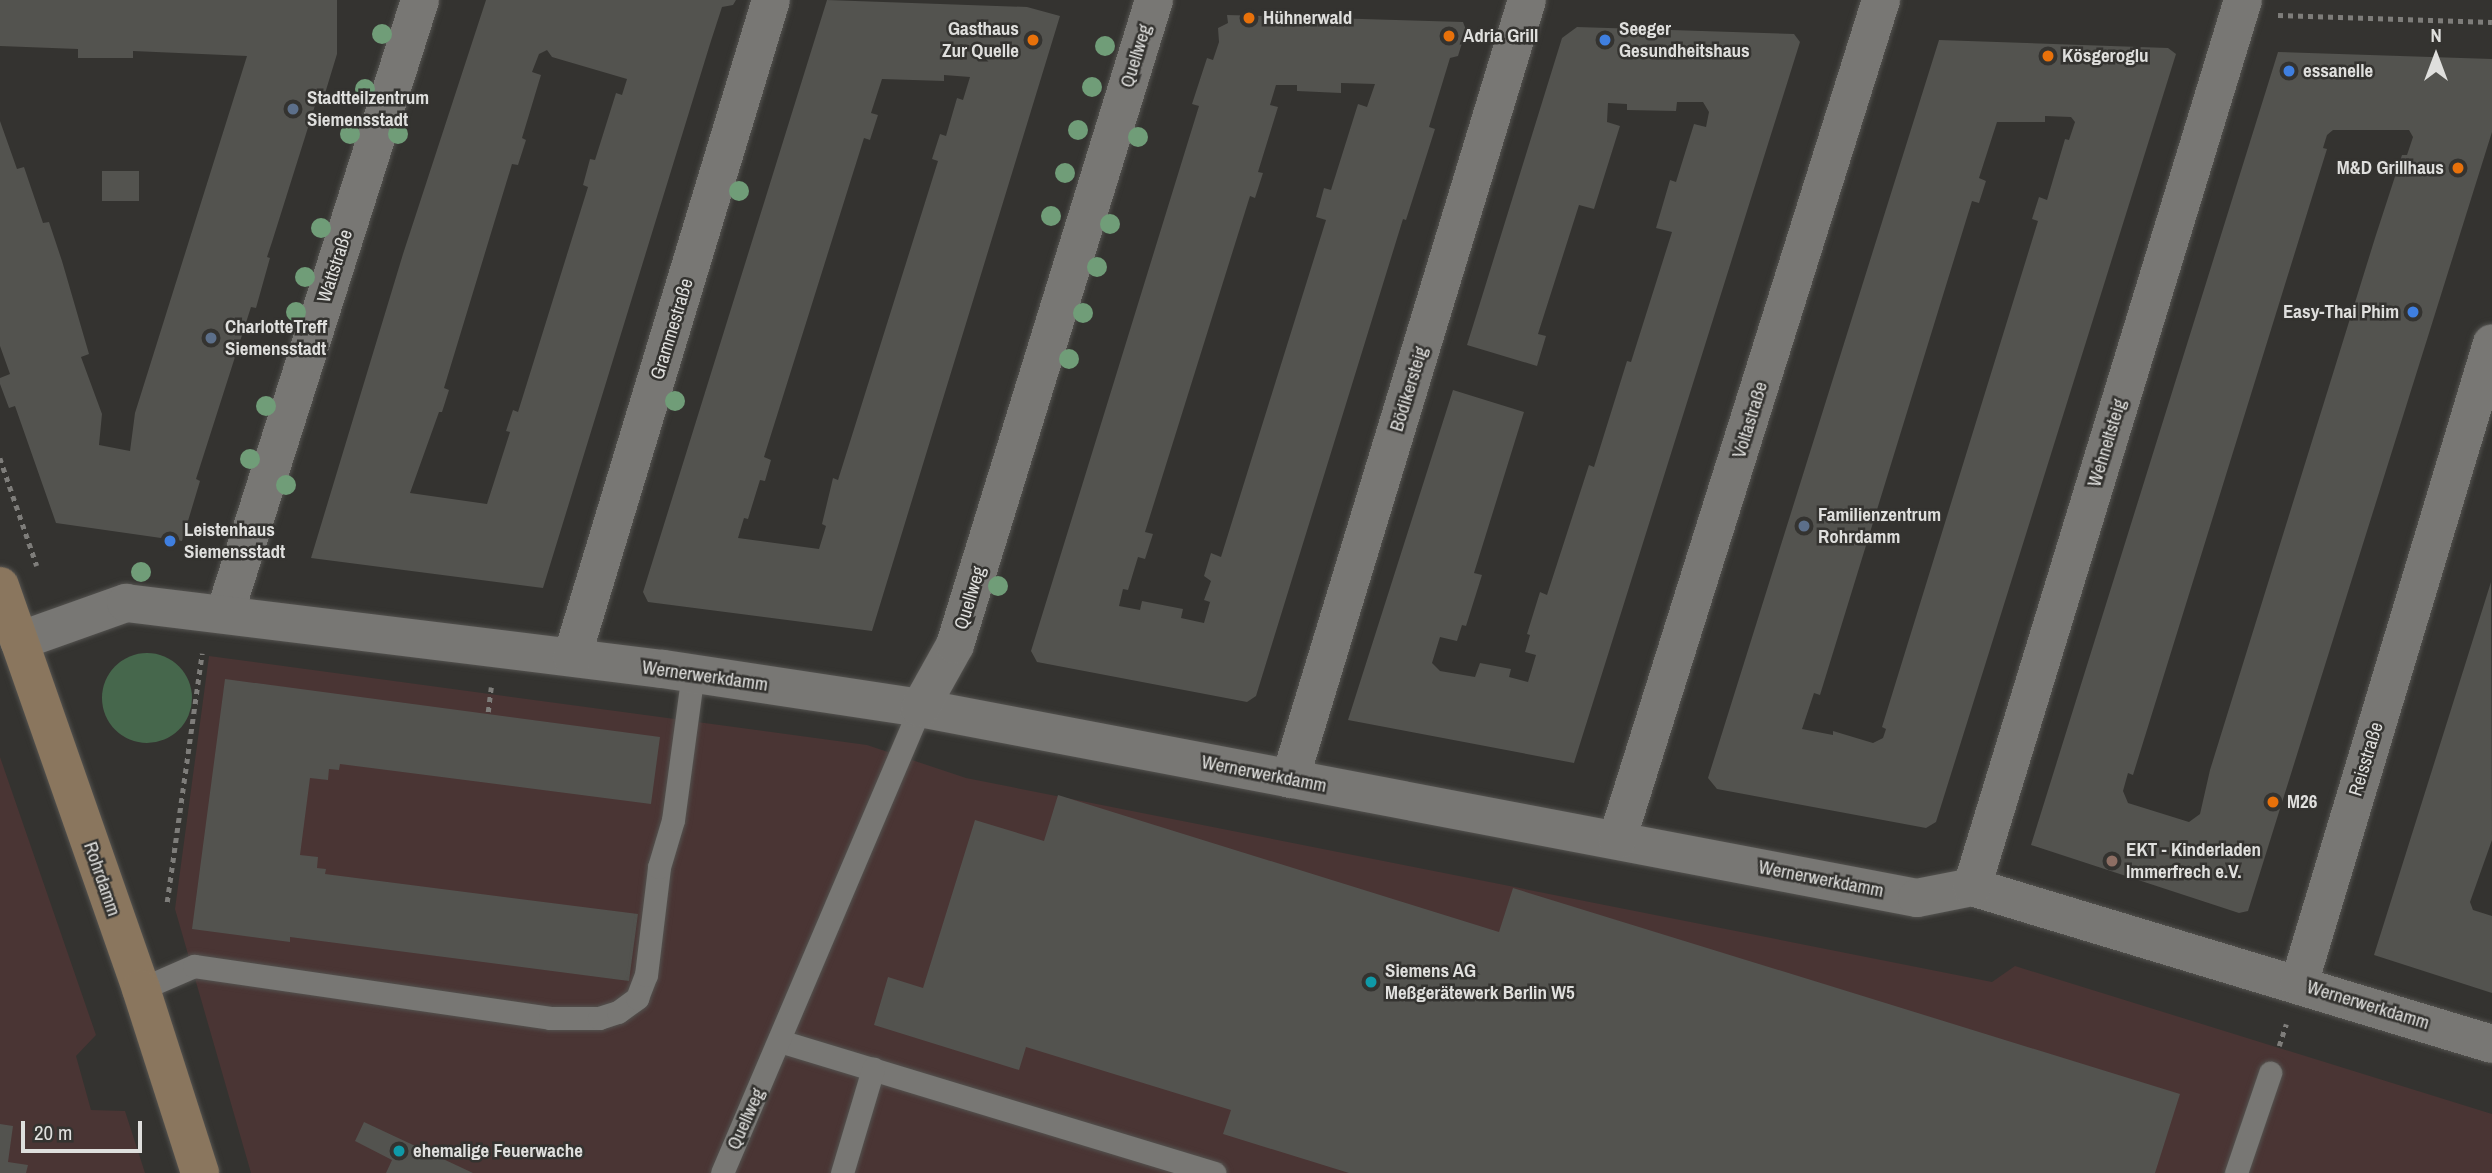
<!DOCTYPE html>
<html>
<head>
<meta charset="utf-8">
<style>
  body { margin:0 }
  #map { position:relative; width:2492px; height:1173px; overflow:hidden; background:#343330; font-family:"Archivo Narrow",sans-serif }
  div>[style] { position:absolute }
  .industrial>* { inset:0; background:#4a3534 }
  .green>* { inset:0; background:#46674c }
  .round { border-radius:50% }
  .building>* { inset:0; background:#53534f; transform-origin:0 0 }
  .path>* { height:4.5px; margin-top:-2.25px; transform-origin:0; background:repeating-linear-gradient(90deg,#7e7d7a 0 5px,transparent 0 10px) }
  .roads { filter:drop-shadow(0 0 2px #53524f) drop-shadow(0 0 2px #53524f) }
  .service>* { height:23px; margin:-11.5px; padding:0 11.5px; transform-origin:11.5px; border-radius:11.5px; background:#787774 }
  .minor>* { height:38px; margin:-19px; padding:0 19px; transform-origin:19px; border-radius:19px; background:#787774 }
  .secondary>* { height:38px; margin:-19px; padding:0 19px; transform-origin:19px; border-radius:19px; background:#8a765e }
  .trees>* { width:20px; height:20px; margin:-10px; border-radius:50%; background:#709d78 }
  .dots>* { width:19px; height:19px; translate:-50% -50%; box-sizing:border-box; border:4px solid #343330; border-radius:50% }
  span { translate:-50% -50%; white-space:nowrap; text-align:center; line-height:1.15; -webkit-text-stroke:5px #343330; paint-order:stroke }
  .poi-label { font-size:19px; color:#dfdfdd; font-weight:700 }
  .left { translate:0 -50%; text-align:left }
  .right { translate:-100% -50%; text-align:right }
  .street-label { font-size:19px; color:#dfdfdd }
  .north { position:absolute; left:2401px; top:21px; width:70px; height:70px; -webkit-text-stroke:5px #343330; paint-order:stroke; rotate:0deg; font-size:19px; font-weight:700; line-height:28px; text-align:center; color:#dfdfdd }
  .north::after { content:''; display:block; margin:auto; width:24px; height:32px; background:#dfdfdd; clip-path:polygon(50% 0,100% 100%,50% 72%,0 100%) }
  .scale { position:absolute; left:21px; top:1121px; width:121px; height:32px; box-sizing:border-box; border:4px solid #dfdfdd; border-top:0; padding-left:9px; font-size:21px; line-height:24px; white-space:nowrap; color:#dfdfdd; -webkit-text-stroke:5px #343330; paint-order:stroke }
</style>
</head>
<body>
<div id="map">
  <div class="industrial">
    <div style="clip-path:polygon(209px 656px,867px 745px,966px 778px,1992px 982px,2015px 966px,2492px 1114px,2492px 1173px,251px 1173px,175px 909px)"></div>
    <div style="clip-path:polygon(0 757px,96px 1035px,76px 1056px,91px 1110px,125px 1111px,145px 1173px,0 1173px)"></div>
  </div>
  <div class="green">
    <div class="round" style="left:102px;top:653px;width:90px;height:90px"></div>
  </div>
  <div class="building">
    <div style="clip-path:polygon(0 0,337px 0,337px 54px,323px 100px,317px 99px,272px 242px,267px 257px,270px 258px,256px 308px,251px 307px,196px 479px,200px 481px,182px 541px,56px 523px,15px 406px,9px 408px,0 384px,0 378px,10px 374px,0 346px,0 121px,17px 169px,24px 167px,43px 223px,49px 222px,62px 261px,89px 354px,81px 357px,102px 414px,99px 445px,130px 451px,135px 413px,247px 56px,133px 51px,133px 58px,78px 58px,78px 49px,0 46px)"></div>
    <div style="clip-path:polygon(evenodd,486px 0,736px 0,733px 5px,722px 7px,710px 44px,543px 588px,311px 558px,403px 254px,486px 0,547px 50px,552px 57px,627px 79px,622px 95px,616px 93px,595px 160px,590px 159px,583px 185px,588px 187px,518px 412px,513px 410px,506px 431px,510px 432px,487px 504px,410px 493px,439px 412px,442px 412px,449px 390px,444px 388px,512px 164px,518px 165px,526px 140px,522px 138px,541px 75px,532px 72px,539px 54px,547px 50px)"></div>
    <div style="clip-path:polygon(evenodd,827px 0,1027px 7px,1060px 16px,872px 631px,648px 602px,643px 592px,827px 0,944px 75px,970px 77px,963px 100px,957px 98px,946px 136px,940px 134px,932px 159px,938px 161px,838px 480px,833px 478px,822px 524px,826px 526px,819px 549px,738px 538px,744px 518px,748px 519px,760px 480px,765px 481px,771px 460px,764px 457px,864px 138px,870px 140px,878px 115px,871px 113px,882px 79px,944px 81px,944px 75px)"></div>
    <div style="clip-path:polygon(evenodd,1227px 15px,1463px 22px,1466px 30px,1458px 56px,1450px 58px,1429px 127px,1435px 129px,1406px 220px,1403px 219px,1256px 696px,1247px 702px,1037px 662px,1031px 651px,1199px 106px,1192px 104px,1207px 58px,1213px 60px,1219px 42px,1218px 28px,1228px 23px,1227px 15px,1341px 83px,1375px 84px,1367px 107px,1358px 104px,1331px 190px,1324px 188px,1316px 217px,1326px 220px,1221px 557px,1211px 553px,1204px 576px,1211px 581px,1204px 600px,1210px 602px,1204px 623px,1181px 618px,1183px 609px,1142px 601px,1140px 610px,1119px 606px,1123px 589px,1128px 590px,1138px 557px,1145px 559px,1153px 534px,1145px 532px,1250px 196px,1255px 198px,1263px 173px,1258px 172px,1278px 107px,1270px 105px,1276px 85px,1297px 85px,1297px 91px,1341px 93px,1341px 83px)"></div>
    <div style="clip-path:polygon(1577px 27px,1794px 34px,1800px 42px,1574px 763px,1348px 720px,1453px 390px,1524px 412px,1474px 573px,1482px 575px,1466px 626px,1462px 625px,1457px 641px,1440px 637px,1432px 663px,1440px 671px,1475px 677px,1480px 663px,1511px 669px,1509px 677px,1528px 682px,1536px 655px,1525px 652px,1530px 635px,1527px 634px,1540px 592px,1547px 595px,1589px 465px,1594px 467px,1627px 361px,1631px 362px,1672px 232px,1656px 228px,1670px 180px,1676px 182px,1694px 124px,1706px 127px,1709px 112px,1703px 102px,1677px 102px,1676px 111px,1627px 110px,1627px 104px,1608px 103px,1607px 122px,1620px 126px,1594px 209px,1579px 205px,1538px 334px,1546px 336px,1537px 366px,1467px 345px,1562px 38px)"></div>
    <div style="clip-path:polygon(evenodd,1939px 40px,2168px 48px,2176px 54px,1936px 822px,1926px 828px,1717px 789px,1708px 778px,1939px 40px,2045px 116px,2071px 117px,2075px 122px,2069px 140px,2065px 139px,2047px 200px,2039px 197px,2032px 219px,2038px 221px,1882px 727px,1886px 729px,1883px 738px,1873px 743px,1833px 731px,1833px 735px,1802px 729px,1814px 693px,1820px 695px,1972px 201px,1979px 203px,1986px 181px,1979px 178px,1997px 122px,2045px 122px,2045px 116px)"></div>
    <div style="clip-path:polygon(evenodd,2278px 52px,2492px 59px,2492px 132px,2248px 911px,2239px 913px,2031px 845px,2278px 52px,2333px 130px,2409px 130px,2413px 137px,2407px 155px,2402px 155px,2375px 238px,2210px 770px,2200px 814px,2189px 822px,2128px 803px,2123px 791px,2128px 773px,2133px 775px,2327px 149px,2323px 148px,2327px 135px,2333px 130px)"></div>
    <div style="left:102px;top:171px;width:37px;height:30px"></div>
    <div style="clip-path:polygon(2491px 582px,2492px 840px,2470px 902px,2473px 910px,2492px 916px,2492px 993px,2374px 955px)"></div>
    <div style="clip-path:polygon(225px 679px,660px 737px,651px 804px,340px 764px,339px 770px,329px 769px,328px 780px,310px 778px,300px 855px,318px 857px,317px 868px,326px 869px,325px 874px,638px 914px,629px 981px,290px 937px,290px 942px,192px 929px)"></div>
    <div style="clip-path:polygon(1058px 795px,1499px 932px,1513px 888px,2180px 1094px,2155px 1173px,1349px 1173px,1223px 1134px,1231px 1110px,1026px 1047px,1019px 1070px,874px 1025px,888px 977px,923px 988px,975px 820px,1044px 841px)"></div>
    <div style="clip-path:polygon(364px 1122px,473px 1173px,386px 1173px,392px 1160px,355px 1141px)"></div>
    <div style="clip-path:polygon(0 1124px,13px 1126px,8px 1162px,28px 1165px,26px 1173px,0 1173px)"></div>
  </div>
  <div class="path">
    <div style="left:2278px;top:15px;width:214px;rotate:1.9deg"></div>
    <div style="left:0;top:458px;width:114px;rotate:71.1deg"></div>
    <div style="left:488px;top:712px;width:25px;rotate:-83deg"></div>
    <div style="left:167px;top:902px;width:251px;rotate:-82deg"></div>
    <div style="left:2279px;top:1046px;width:23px;rotate:-72deg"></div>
  </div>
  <div class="roads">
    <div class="service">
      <div style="left:141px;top:989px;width:58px;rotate:-23.5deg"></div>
      <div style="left:194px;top:966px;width:360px;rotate:8.3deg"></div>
      <div style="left:550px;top:1018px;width:49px"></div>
      <div style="left:599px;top:1018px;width:20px;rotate:-18deg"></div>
      <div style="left:618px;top:1012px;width:24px;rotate:-36deg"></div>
      <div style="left:637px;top:998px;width:25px;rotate:-69deg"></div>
      <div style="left:646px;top:975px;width:109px;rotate:-83.1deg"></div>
      <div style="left:659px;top:867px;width:49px;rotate:-73.4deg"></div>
      <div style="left:673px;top:820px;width:148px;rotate:-82.3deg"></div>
      <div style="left:780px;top:1041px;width:454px;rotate:16.9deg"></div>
      <div style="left:722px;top:1173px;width:505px;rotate:-66.94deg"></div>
      <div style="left:842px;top:1173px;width:109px;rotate:-73.4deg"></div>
      <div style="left:2236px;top:1173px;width:106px;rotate:-71.2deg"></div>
    </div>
    <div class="minor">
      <div style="left:225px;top:613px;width:643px;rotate:-72.35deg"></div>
      <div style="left:19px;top:641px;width:114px;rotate:-19.6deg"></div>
      <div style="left:126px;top:603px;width:541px;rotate:7.01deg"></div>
      <div style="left:663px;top:669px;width:260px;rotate:8.6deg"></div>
      <div style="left:920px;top:708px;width:1015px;rotate:10.79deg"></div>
      <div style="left:1917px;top:898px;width:56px;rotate:-11.3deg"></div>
      <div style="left:1972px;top:887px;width:543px;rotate:16.8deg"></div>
      <div style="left:572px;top:657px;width:686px;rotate:-73.15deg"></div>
      <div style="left:920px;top:708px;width:72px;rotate:-60.9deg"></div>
      <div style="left:955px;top:645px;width:675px;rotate:-72.85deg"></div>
      <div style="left:1290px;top:779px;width:814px;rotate:-73.08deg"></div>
      <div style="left:1617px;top:840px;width:881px;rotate:-72.55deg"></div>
      <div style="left:1972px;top:887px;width:927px;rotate:-73.01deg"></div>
      <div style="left:2299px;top:984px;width:669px;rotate:-73.24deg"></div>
    </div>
    <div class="secondary">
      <div style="left:0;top:586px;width:427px;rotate:70.7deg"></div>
      <div style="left:141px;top:989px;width:193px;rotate:72.2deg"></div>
    </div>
  </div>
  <div class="trees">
    <div style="left:382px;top:34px"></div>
    <div style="left:1105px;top:46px"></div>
    <div style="left:1092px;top:87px"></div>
    <div style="left:365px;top:89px"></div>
    <div style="left:1078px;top:130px"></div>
    <div style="left:350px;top:134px"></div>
    <div style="left:398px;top:134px"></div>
    <div style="left:1138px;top:137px"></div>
    <div style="left:1065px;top:173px"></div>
    <div style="left:739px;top:191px"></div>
    <div style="left:1051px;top:216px"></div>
    <div style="left:1110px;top:224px"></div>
    <div style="left:321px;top:228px"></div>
    <div style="left:1097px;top:267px"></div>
    <div style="left:305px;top:277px"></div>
    <div style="left:296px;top:312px"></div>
    <div style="left:1083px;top:313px"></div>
    <div style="left:1069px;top:359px"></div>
    <div style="left:675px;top:401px"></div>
    <div style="left:266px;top:406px"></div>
    <div style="left:250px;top:459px"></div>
    <div style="left:286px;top:485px"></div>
    <div style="left:141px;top:572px"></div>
    <div style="left:998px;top:586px"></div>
  </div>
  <div class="dots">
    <div style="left:1249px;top:18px;background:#e8710a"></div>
    <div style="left:1449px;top:36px;background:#e8710a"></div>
    <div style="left:1033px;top:40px;background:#e8710a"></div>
    <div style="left:1605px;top:40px;background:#3f7fe0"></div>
    <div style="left:2048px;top:56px;background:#e8710a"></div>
    <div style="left:2289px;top:71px;background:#3f7fe0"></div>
    <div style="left:293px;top:109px;background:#5c6f8a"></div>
    <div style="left:2458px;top:168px;background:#e8710a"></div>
    <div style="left:2413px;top:312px;background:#3f7fe0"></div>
    <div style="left:211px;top:338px;background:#5c6f8a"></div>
    <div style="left:1804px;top:526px;background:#5c6f8a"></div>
    <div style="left:170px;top:541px;background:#3f7fe0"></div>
    <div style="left:2273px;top:802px;background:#e8710a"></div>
    <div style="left:2112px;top:861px;background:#8d6e63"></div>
    <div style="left:1371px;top:982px;background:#0f9aa8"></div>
    <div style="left:399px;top:1151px;background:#0f9aa8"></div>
  </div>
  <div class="poi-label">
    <span class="left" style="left:1263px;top:18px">Hühnerwald</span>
    <span class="right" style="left:1019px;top:40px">Gasthaus<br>Zur Quelle</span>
    <span class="left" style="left:1619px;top:40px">Seeger<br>Gesundheitshaus</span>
    <span class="left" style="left:1463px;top:36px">Adria Grill</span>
    <span class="left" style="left:2062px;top:56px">Kösgeroglu</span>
    <span class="left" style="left:2303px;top:71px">essanelle</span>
    <span class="left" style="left:307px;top:109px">Stadtteilzentrum<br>Siemensstadt</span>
    <span class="right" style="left:2444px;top:168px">M&amp;D Grillhaus</span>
    <span class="right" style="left:2399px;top:312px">Easy-Thai Phim</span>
    <span class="left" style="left:225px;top:338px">CharlotteTreff<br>Siemensstadt</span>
    <span class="left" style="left:1818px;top:526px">Familienzentrum<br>Rohrdamm</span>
    <span class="left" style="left:184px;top:541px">Leistenhaus<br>Siemensstadt</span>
    <span class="left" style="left:2287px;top:802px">M26</span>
    <span class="left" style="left:2126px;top:861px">EKT - Kinderladen<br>Immerfrech e.V.</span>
    <span class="left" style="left:1385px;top:982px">Siemens AG<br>Meßgerätewerk Berlin W5</span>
    <span class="left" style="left:413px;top:1151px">ehemalige Feuerwache</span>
  </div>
  <div class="street-label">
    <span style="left:1136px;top:56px;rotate:-73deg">Quellweg</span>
    <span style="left:335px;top:266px;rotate:-72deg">Wattstraße</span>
    <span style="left:672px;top:329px;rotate:-73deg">Grammestraße</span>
    <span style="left:1409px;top:389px;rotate:-73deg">Bödikersteig</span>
    <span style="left:1750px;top:420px;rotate:-73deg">Voltastraße</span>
    <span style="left:2107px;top:443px;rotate:-73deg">Wehneltsteig</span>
    <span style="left:970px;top:598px;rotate:-73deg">Quellweg</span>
    <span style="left:705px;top:676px;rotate:8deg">Wernerwerkdamm</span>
    <span style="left:2366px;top:759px;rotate:-73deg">Reisstraße</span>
    <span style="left:1264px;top:774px;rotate:11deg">Wernerwerkdamm</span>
    <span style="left:102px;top:879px;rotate:71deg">Rohrdamm</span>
    <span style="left:1821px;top:879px;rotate:11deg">Wernerwerkdamm</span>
    <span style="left:2368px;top:1005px;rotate:17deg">Wernerwerkdamm</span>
    <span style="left:746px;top:1119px;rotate:-66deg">Quellweg</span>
  </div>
  <div class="north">N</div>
  <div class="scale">20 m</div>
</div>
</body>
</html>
